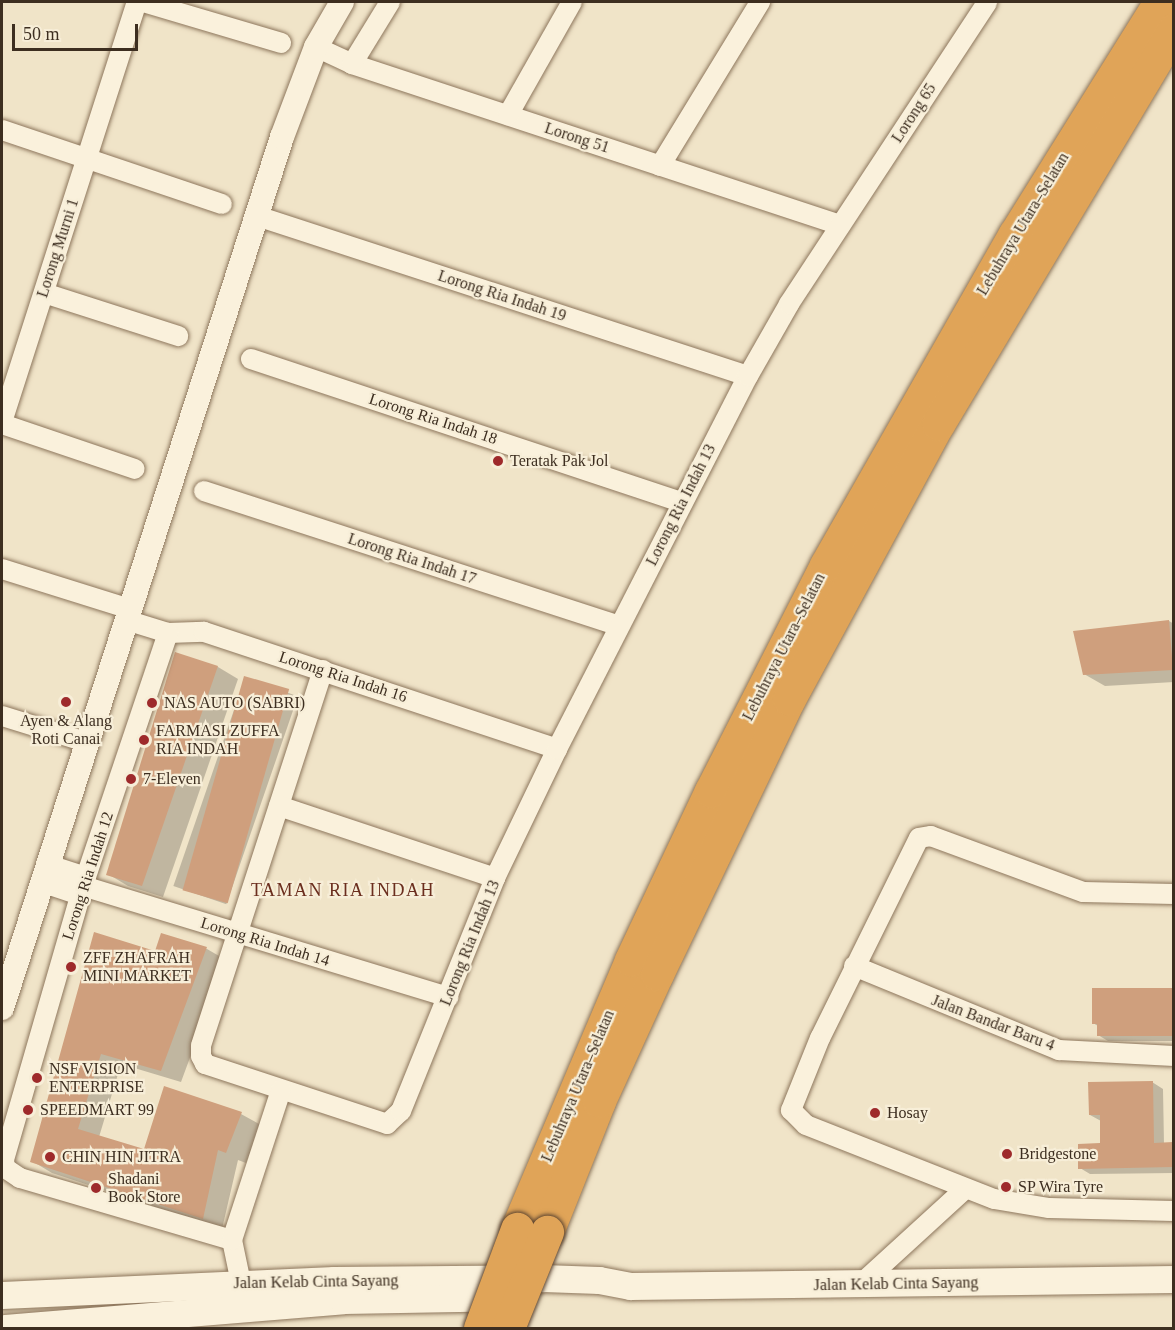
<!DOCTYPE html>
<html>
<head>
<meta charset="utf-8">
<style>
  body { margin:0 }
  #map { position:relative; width:1175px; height:1330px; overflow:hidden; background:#f0e4c8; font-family:Georgia,serif }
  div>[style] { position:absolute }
  .shadow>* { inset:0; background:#0003; transform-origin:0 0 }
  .building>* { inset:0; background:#cf9f7d; transform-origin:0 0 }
  .roads { filter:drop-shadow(0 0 2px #8d765c) drop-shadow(0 0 2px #8d765c) }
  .minor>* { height:20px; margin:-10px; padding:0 10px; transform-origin:10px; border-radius:10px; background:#faf1dc }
  .tertiary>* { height:24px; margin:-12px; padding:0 12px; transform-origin:12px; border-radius:12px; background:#faf1dc }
  .secondary>* { height:27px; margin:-13.5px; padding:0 13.5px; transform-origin:13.5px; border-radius:13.5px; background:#faf1dc }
  .motorway>* { height:33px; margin:-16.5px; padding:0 16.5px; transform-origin:16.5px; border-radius:16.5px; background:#e0a458 }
  .bridges { filter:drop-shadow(0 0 2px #5b4430) drop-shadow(0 0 2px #5b4430) }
  .motorway-bridge>* { height:33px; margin:-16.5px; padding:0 16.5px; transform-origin:16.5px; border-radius:16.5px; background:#e0a458 }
  .dots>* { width:16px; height:16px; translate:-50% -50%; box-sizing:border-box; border:3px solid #f7eed8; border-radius:50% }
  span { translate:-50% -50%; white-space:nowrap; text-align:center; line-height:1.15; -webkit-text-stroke:4.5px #f7eed8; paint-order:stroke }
  .street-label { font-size:16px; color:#3d2e20 }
  .poi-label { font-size:16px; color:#3d2e20 }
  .left { translate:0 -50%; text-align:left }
  .neighbourhood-label { font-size:18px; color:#6b2e1e; letter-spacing:1.5px }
  .frame { position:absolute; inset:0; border:3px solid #3d2e20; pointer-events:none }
  .scale { position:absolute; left:12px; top:24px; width:126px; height:27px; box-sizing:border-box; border:3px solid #3d2e20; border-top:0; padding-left:8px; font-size:18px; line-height:21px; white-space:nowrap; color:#3d2e20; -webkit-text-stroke:4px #f7eed8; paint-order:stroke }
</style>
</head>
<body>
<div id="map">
  <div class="shadow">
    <div style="clip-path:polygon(1169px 621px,1174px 624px,1174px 682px,1105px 686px,1084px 674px)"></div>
    <div style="clip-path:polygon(176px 654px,218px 667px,238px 679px,163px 897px,128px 886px,108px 874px)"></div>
    <div style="left:245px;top:678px;width:56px;height:220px;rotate:19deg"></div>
    <div style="clip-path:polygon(162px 935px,207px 949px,226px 960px,181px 1082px,121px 1064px,99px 1137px,145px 1151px,165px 1088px,241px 1114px,261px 1125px,246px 1163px,238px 1160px,222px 1229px,52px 1173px,32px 1161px,156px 953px)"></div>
    <div style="clip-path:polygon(1093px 990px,1174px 990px,1174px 1041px,1108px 1041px,1098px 1035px,1098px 1026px,1093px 1023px)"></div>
    <div style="clip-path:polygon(1152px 1082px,1163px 1089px,1164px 1144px,1174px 1144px,1174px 1173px,1090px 1174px,1080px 1168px,1102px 1145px,1101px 1121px,1090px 1115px)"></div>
  </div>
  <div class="building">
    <div style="clip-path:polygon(1169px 620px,1173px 670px,1083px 675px,1073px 631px)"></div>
    <div style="clip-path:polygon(175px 652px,218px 666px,142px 886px,106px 875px)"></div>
    <div style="left:244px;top:676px;width:47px;height:223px;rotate:16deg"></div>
    <div style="clip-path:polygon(94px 932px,155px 951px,161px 933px,207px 947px,161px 1071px,101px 1054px,78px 1129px,144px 1149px,164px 1086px,242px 1112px,226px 1153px,218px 1150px,203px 1219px,30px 1162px)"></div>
    <div style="clip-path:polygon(1092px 988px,1173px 988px,1173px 1036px,1097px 1036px,1097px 1024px,1092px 1024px)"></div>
    <div style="clip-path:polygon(1153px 1081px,1154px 1143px,1173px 1142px,1173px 1167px,1078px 1169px,1078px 1144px,1100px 1143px,1100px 1115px,1089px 1115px,1088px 1082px)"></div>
  </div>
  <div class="roads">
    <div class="minor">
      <div style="left:143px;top:2px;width:144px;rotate:16.5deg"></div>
      <div style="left:316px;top:47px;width:40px;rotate:25deg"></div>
      <div style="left:352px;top:64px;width:514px;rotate:18.26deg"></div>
      <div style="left:352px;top:64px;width:73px;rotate:-58.5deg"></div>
      <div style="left:508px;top:115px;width:130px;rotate:-60.5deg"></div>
      <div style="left:2px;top:130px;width:232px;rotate:18.6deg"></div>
      <div style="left:660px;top:166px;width:192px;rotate:-58.6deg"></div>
      <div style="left:257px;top:216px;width:516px;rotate:18.05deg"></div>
      <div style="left:44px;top:293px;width:141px;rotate:17.8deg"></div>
      <div style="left:251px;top:359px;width:454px;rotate:18.4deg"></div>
      <div style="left:2px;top:422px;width:441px;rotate:-72.2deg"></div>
      <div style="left:2px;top:424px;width:140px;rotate:18.7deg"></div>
      <div style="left:204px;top:491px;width:436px;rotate:18deg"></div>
      <div style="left:2px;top:569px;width:134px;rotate:17.4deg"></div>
      <div style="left:126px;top:620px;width:44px;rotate:17.2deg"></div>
      <div style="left:168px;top:633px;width:36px;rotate:-2deg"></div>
      <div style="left:204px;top:632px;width:372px;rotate:18.3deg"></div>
      <div style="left:168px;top:633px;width:267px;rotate:108.6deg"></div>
      <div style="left:83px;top:886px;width:285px;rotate:106.1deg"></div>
      <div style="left:4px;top:1160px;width:8px;rotate:83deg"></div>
      <div style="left:5px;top:1168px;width:18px;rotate:34deg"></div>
      <div style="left:20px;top:1178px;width:221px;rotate:16.3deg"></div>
      <div style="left:323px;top:670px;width:395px;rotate:108deg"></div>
      <div style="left:201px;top:1046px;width:10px;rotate:90deg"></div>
      <div style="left:201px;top:1056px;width:9px;rotate:63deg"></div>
      <div style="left:205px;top:1064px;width:192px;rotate:18.2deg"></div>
      <div style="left:387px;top:1124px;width:19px;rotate:-43deg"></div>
      <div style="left:401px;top:1111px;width:251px;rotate:-68deg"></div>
      <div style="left:495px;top:878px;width:143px;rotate:-64.3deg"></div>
      <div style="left:557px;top:749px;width:419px;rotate:-62.9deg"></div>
      <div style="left:748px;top:376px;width:83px;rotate:-60.3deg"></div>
      <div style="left:789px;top:304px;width:361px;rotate:-56.7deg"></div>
      <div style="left:2px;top:716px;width:88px;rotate:17.2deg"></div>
      <div style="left:279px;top:806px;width:228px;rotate:18.4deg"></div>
      <div style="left:46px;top:864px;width:42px;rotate:18deg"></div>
      <div style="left:41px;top:882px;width:41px;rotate:18.4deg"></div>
      <div style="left:83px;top:886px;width:382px;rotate:16.9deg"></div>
      <div style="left:1174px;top:894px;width:91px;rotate:-178.7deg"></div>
      <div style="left:1083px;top:892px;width:162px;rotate:-159.8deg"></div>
      <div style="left:931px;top:836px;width:12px;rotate:171deg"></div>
      <div style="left:919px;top:838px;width:223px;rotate:116.3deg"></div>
      <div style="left:820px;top:1038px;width:78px;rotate:111.9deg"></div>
      <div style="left:791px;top:1110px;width:21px;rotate:45deg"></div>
      <div style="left:806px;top:1125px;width:202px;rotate:21.5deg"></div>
      <div style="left:994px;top:1199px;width:56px;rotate:9.3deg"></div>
      <div style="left:1049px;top:1208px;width:125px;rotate:1.4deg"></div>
      <div style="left:854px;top:966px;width:222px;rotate:22.3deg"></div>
      <div style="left:1059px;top:1050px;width:115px;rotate:3deg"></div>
      <div style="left:241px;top:1283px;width:44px;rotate:-101.8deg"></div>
      <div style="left:232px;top:1240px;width:158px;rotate:-71.9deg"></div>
      <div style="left:861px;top:1284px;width:141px;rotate:-42.4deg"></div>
    </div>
    <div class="tertiary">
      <div style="left:2px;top:1008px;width:915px;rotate:-72.18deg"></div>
      <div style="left:282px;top:137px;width:96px;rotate:-69.3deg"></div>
      <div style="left:316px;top:47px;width:52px;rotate:-60deg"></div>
    </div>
    <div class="secondary">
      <div style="left:2px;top:1295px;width:332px;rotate:-2.6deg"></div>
      <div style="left:334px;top:1280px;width:209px;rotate:-0.5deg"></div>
      <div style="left:543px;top:1278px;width:56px;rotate:2deg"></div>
      <div style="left:599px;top:1280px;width:32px;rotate:11deg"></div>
      <div style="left:630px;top:1286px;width:544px;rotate:-0.74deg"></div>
      <div style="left:5px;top:1328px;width:339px;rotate:-4.7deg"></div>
      <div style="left:343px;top:1300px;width:167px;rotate:-1deg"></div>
    </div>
    <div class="motorway">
      <div style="left:517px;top:1229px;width:292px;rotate:-67deg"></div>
      <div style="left:631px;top:960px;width:187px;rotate:-64.7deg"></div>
      <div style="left:711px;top:791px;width:254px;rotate:-63deg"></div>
      <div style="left:826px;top:565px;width:381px;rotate:-60.3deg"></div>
      <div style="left:1015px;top:234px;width:274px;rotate:-58deg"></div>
      <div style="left:547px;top:1232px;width:141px;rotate:-68.3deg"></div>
      <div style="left:599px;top:1101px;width:140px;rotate:-65.5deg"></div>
      <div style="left:657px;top:974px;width:305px;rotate:-64.4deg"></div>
      <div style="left:789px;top:699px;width:313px;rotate:-61.6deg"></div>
      <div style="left:938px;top:424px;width:460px;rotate:-59.1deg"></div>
    </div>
  </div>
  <div class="bridges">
    <div class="motorway-bridge">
      <div style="left:480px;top:1328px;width:106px;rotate:-69.5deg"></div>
      <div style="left:508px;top:1328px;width:104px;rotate:-67.9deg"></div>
    </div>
  </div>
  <div class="dots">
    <div style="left:498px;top:461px;background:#9e2a2b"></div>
    <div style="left:66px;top:702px;background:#9e2a2b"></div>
    <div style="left:152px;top:703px;background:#9e2a2b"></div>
    <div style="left:144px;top:740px;background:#9e2a2b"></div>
    <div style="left:131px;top:779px;background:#9e2a2b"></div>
    <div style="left:71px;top:967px;background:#9e2a2b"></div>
    <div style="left:37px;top:1078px;background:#9e2a2b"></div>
    <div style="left:28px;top:1110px;background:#9e2a2b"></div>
    <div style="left:875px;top:1113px;background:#9e2a2b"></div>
    <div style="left:1007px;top:1154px;background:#9e2a2b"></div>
    <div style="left:50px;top:1157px;background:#9e2a2b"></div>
    <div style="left:1006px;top:1187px;background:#9e2a2b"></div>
    <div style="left:96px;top:1188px;background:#9e2a2b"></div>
  </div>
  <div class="street-label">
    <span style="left:914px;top:113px;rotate:-57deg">Lorong 65</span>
    <span style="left:577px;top:138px;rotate:18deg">Lorong 51</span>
    <span style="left:1023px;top:224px;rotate:-59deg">Lebuhraya Utara–Selatan</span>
    <span style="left:58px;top:248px;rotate:-72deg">Lorong Murni 1</span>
    <span style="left:502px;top:296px;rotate:18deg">Lorong Ria Indah 19</span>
    <span style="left:433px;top:419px;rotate:18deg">Lorong Ria Indah 18</span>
    <span style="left:681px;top:505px;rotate:-63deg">Lorong Ria Indah 13</span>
    <span style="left:412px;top:559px;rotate:18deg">Lorong Ria Indah 17</span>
    <span style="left:784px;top:647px;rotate:-63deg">Lebuhraya Utara–Selatan</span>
    <span style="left:343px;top:677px;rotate:18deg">Lorong Ria Indah 16</span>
    <span style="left:88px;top:876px;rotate:-72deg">Lorong Ria Indah 12</span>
    <span style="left:265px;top:942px;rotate:17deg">Lorong Ria Indah 14</span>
    <span style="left:470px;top:943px;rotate:-68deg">Lorong Ria Indah 13</span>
    <span style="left:993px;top:1023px;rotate:21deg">Jalan Bandar Baru 4</span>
    <span style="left:578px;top:1086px;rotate:-67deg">Lebuhraya Utara–Selatan</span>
    <span style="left:316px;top:1282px;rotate:-1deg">Jalan Kelab Cinta Sayang</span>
    <span style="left:896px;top:1284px;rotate:-1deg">Jalan Kelab Cinta Sayang</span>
  </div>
  <div class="poi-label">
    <span class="left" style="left:510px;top:461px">Teratak Pak Jol</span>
    <span class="left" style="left:164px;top:703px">NAS AUTO (SABRI)</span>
    <span style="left:66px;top:730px">Ayen &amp; Alang<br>Roti Canai</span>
    <span class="left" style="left:156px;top:740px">FARMASI ZUFFA<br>RIA INDAH</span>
    <span class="left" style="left:143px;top:779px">7-Eleven</span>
    <span class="left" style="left:83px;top:967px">ZFF ZHAFRAH<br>MINI MARKET</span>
    <span class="left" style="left:49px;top:1078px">NSF VISION<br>ENTERPRISE</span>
    <span class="left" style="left:40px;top:1110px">SPEEDMART 99</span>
    <span class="left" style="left:887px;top:1113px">Hosay</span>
    <span class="left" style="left:1019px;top:1154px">Bridgestone</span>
    <span class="left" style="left:62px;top:1157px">CHIN HIN JITRA</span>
    <span class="left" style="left:108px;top:1188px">Shadani<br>Book Store</span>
    <span class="left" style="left:1018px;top:1187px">SP Wira Tyre</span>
  </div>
  <div class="neighbourhood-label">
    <span style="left:343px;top:890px">TAMAN RIA INDAH</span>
  </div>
  <div class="frame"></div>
  <div class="scale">50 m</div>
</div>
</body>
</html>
